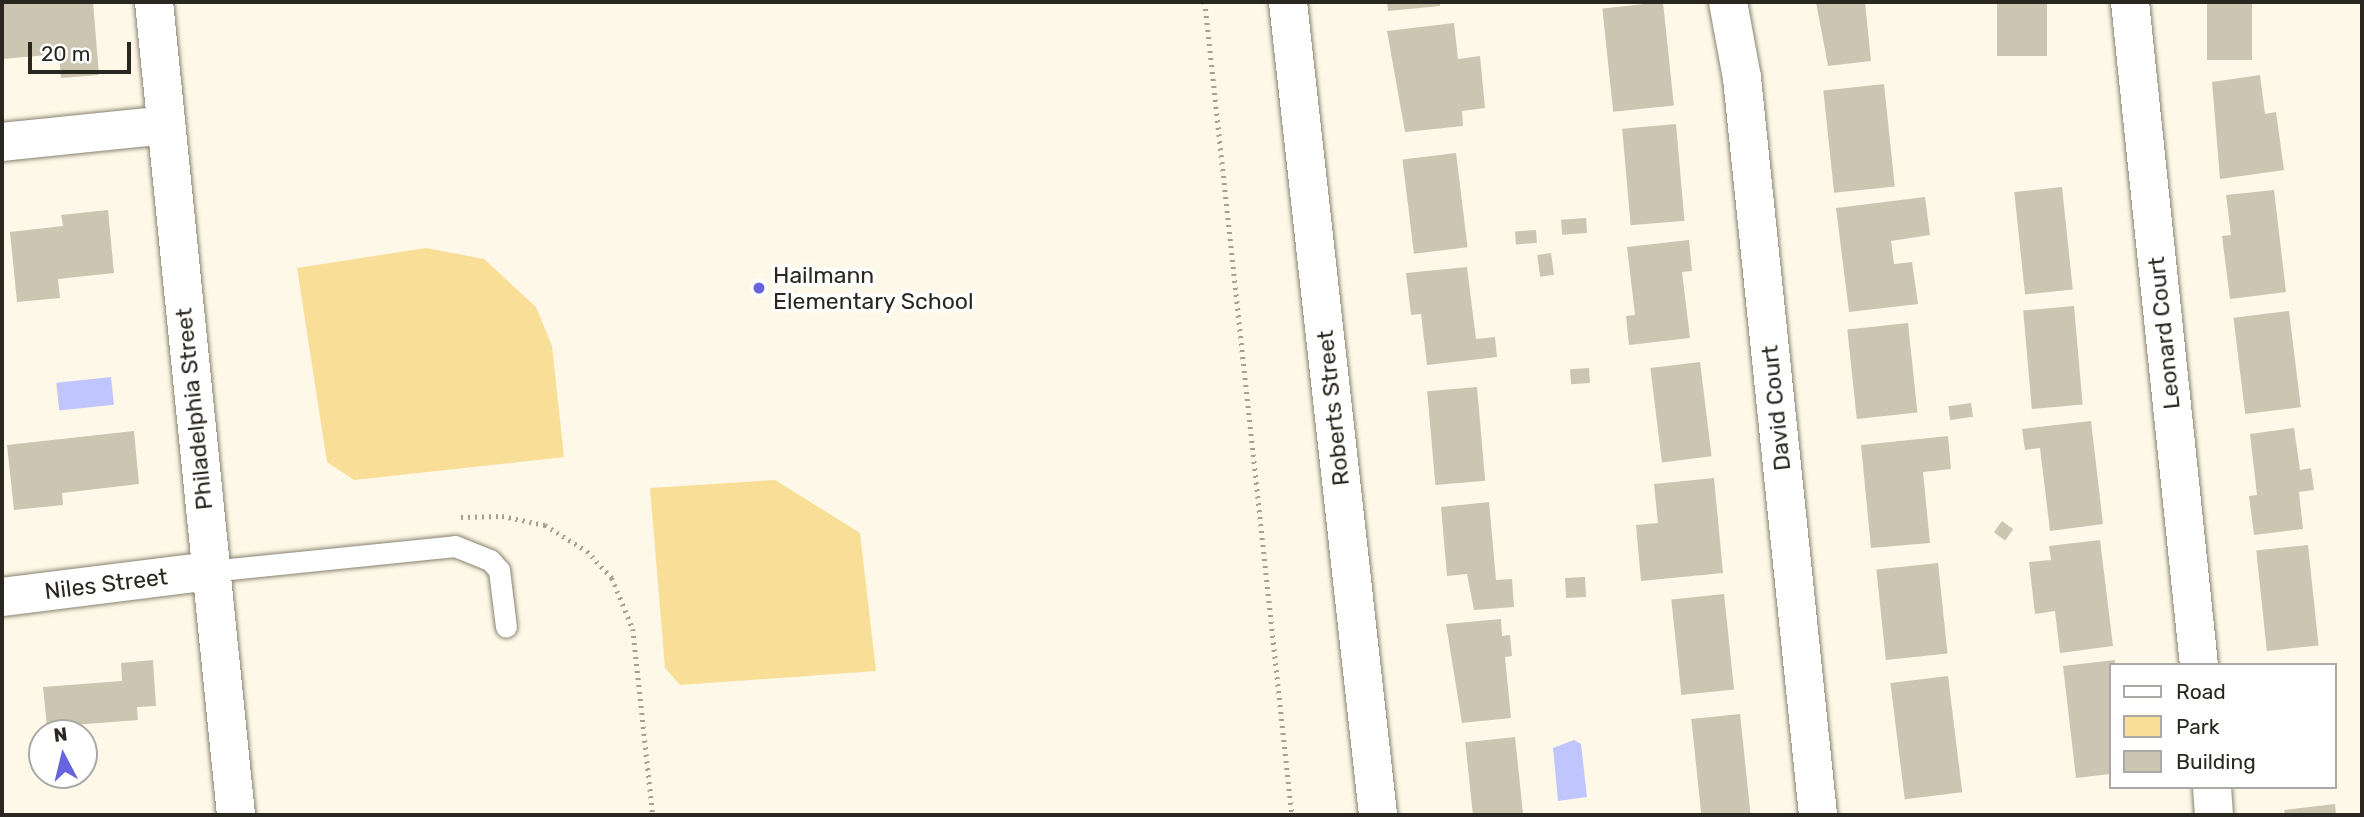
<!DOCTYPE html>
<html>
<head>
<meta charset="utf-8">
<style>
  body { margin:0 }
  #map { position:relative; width:2364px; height:817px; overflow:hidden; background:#fef8e8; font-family:Rubik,sans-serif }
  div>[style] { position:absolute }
  .green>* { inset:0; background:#f8de97 }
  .water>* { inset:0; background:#c1c5fe; transform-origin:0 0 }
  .building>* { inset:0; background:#ccc5b2; transform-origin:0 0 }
  .path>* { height:4.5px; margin-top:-2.25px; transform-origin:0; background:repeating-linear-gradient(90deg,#a5a094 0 2px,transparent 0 7px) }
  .roads { filter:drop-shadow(0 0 2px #888270) drop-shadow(0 0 2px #888270) }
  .lane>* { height:21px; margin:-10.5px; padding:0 10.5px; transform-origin:10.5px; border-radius:10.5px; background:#fff }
  .street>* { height:38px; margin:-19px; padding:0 19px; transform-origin:19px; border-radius:19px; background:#fff }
  .dots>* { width:19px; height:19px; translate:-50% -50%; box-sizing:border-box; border:4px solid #fff; border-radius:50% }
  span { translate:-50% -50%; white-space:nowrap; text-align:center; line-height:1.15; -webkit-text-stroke:7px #fff; paint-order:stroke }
  .poi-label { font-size:23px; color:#2a2720 }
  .left { translate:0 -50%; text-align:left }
  .street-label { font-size:23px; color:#2a2720 }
  .frame { position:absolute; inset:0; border:4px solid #2a2720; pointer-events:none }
  .legend { position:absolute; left:2109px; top:663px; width:228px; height:126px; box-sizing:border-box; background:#fff; border:2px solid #aaa9a6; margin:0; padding:9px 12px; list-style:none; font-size:21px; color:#2a2720 }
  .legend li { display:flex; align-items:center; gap:14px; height:35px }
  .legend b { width:35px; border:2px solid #aaa9a6 }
  .north { position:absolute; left:28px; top:719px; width:70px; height:70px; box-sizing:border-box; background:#fff; border:2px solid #aaa9a6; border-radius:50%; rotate:353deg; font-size:19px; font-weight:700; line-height:28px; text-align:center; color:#2a2720 }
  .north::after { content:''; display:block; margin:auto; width:24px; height:32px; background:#6864dd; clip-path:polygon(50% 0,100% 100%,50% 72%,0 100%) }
  .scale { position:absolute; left:28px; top:42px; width:103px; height:32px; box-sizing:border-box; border:4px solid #2a2720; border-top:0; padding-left:9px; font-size:21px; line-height:24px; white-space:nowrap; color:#2a2720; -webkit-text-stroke:5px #fff; paint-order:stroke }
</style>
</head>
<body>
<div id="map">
  <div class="green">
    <div style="clip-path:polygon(426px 248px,484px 259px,536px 307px,552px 346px,564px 457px,354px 480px,327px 462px,297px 268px)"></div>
    <div style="clip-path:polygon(775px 480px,860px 533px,876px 671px,680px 685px,665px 668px,650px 488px)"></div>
  </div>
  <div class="water">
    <div style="left:111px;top:377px;width:28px;height:55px;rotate:84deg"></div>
    <div style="clip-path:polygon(1574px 740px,1581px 744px,1587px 797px,1558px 801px,1553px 748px)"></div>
  </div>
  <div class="building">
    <div style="clip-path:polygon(93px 2px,99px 75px,61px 78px,59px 54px,2px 59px,2px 4px)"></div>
    <div style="clip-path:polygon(1387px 2px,1440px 2px,1440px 6px,1388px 11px)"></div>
    <div style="left:1663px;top:2px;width:104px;height:61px;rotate:84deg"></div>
    <div style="clip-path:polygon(1816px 2px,1865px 2px,1871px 61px,1828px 66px)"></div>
    <div style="left:1997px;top:2px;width:50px;height:54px"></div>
    <div style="left:2207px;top:2px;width:45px;height:58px"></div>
    <div style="clip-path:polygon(1454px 23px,1458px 59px,1480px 56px,1485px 108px,1462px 111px,1463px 126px,1405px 132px,1387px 31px)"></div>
    <div style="clip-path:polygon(2260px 75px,2265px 114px,2276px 112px,2284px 170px,2220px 179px,2212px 82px)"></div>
    <div style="left:1884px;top:84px;width:103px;height:61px;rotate:84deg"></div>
    <div style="left:1676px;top:124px;width:97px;height:54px;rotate:85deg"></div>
    <div style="left:1456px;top:153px;width:95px;height:54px;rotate:83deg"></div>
    <div style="left:2062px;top:187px;width:103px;height:48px;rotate:84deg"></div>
    <div style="clip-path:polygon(2274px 190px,2286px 292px,2230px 299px,2222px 236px,2231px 235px,2226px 195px)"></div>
    <div style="clip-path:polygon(1925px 197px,1930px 235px,1891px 241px,1894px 264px,1912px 262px,1918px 304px,1849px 312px,1836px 208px)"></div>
    <div style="clip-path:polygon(108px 210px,114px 273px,58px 279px,60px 298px,17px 302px,10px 232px,63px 226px,61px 215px)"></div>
    <div style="left:1586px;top:218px;width:15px;height:25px;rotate:86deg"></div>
    <div style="left:1536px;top:230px;width:13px;height:21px;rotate:86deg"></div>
    <div style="clip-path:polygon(1689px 240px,1692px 271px,1682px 272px,1690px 338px,1629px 345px,1626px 316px,1635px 315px,1627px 247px)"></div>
    <div style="left:1551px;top:253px;width:22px;height:14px;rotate:82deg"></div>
    <div style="clip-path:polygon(1467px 267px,1476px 339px,1495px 337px,1497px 357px,1427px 365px,1421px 314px,1411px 315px,1406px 273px)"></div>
    <div style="left:2074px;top:306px;width:99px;height:51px;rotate:85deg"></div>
    <div style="left:2289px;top:311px;width:97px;height:56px;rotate:83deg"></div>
    <div style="left:1908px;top:323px;width:90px;height:61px;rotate:84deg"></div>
    <div style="left:1700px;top:362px;width:95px;height:50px;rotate:83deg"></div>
    <div style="left:1589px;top:368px;width:15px;height:19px;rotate:86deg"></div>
    <div style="left:1477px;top:387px;width:94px;height:50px;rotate:85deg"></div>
    <div style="left:1971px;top:403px;width:14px;height:23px;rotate:82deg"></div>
    <div style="clip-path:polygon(2091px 421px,2103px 524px,2050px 531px,2040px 448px,2025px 450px,2022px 429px)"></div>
    <div style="clip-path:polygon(2294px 428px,2300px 470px,2311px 468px,2314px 490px,2299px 492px,2303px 529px,2254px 535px,2249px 496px,2257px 495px,2250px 434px)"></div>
    <div style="clip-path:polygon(134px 431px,139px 484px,62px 493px,63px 505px,14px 510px,7px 445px)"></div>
    <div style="clip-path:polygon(1948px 436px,1951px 469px,1923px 472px,1930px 543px,1871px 548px,1861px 445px)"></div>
    <div style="clip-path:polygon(1714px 478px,1723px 573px,1641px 581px,1636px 525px,1658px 523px,1654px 484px)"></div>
    <div style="clip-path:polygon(1489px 502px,1496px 580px,1512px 579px,1514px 607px,1474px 610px,1467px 574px,1447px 576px,1441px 507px)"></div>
    <div style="left:2002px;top:521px;width:14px;height:14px;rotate:36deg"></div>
    <div style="clip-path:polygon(2100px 540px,2113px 646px,2060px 653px,2055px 611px,2035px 614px,2029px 562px,2051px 560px,2049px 546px)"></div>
    <div style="left:2308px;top:545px;width:101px;height:52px;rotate:84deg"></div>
    <div style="left:1938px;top:563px;width:91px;height:62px;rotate:84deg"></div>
    <div style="left:1585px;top:577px;width:20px;height:20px;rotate:87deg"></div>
    <div style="left:1724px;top:594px;width:96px;height:53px;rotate:84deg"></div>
    <div style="clip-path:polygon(1501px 619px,1502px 636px,1510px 635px,1512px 656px,1505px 657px,1511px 718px,1462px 723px,1446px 624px)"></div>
    <div style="clip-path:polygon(153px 660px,156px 706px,137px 707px,138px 720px,47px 727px,43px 687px,122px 681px,121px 663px)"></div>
    <div style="clip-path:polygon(2115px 660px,2110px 774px,2076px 778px,2063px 666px)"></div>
    <div style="left:1948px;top:676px;width:117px;height:58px;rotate:83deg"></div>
    <div style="left:1740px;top:714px;width:101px;height:49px;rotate:84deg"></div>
    <div style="left:1515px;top:737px;width:78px;height:50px;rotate:84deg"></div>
    <div style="clip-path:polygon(2335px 804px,2336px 815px,2285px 815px,2284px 810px)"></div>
  </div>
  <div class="path">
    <div style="left:1205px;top:2px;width:818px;rotate:83.89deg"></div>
    <div style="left:461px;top:517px;width:41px;rotate:-1.4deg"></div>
    <div style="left:502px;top:516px;width:44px;rotate:11.8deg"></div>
    <div style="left:545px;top:525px;width:49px;rotate:31.8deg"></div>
    <div style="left:587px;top:551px;width:37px;rotate:47deg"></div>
    <div style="left:612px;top:578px;width:55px;rotate:67.6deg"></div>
    <div style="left:633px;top:629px;width:187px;rotate:83.9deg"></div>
  </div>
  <div class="roads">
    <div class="lane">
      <div style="left:210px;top:571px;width:246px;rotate:-5.8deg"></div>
      <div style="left:455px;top:546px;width:38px;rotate:22deg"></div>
      <div style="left:490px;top:560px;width:13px;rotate:48deg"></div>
      <div style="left:499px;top:570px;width:57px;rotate:83deg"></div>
    </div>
    <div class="street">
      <div style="left:154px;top:2px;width:817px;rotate:84.24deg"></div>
      <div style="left:1288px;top:2px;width:818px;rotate:83.68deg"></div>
      <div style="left:1728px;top:2px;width:77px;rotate:79.6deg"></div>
      <div style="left:1742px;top:78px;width:741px;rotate:84.11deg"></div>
      <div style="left:2130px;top:2px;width:667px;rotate:84.06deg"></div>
      <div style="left:2px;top:142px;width:165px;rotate:-5.9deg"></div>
      <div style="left:2px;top:597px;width:210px;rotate:-7.1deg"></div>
      <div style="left:2212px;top:787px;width:28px;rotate:86deg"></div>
    </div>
  </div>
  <div class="dots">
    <div style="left:759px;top:288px;background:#6864dd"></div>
  </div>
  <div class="poi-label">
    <span class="left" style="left:773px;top:288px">Hailmann<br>Elementary School</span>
  </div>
  <div class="street-label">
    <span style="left:2164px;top:333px;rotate:-96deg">Leonard Court</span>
    <span style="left:1333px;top:408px;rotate:-96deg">Roberts Street</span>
    <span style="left:1776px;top:408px;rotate:-96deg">David Court</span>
    <span style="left:194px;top:409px;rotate:-96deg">Philadelphia Street</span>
    <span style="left:106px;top:584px;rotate:-7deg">Niles Street</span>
  </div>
  <div class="frame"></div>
  <ul class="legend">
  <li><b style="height:9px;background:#fff"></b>Road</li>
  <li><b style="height:19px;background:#f8de97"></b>Park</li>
  <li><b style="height:19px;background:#ccc5b2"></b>Building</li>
  </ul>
  <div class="north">N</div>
  <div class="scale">20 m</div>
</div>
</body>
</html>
